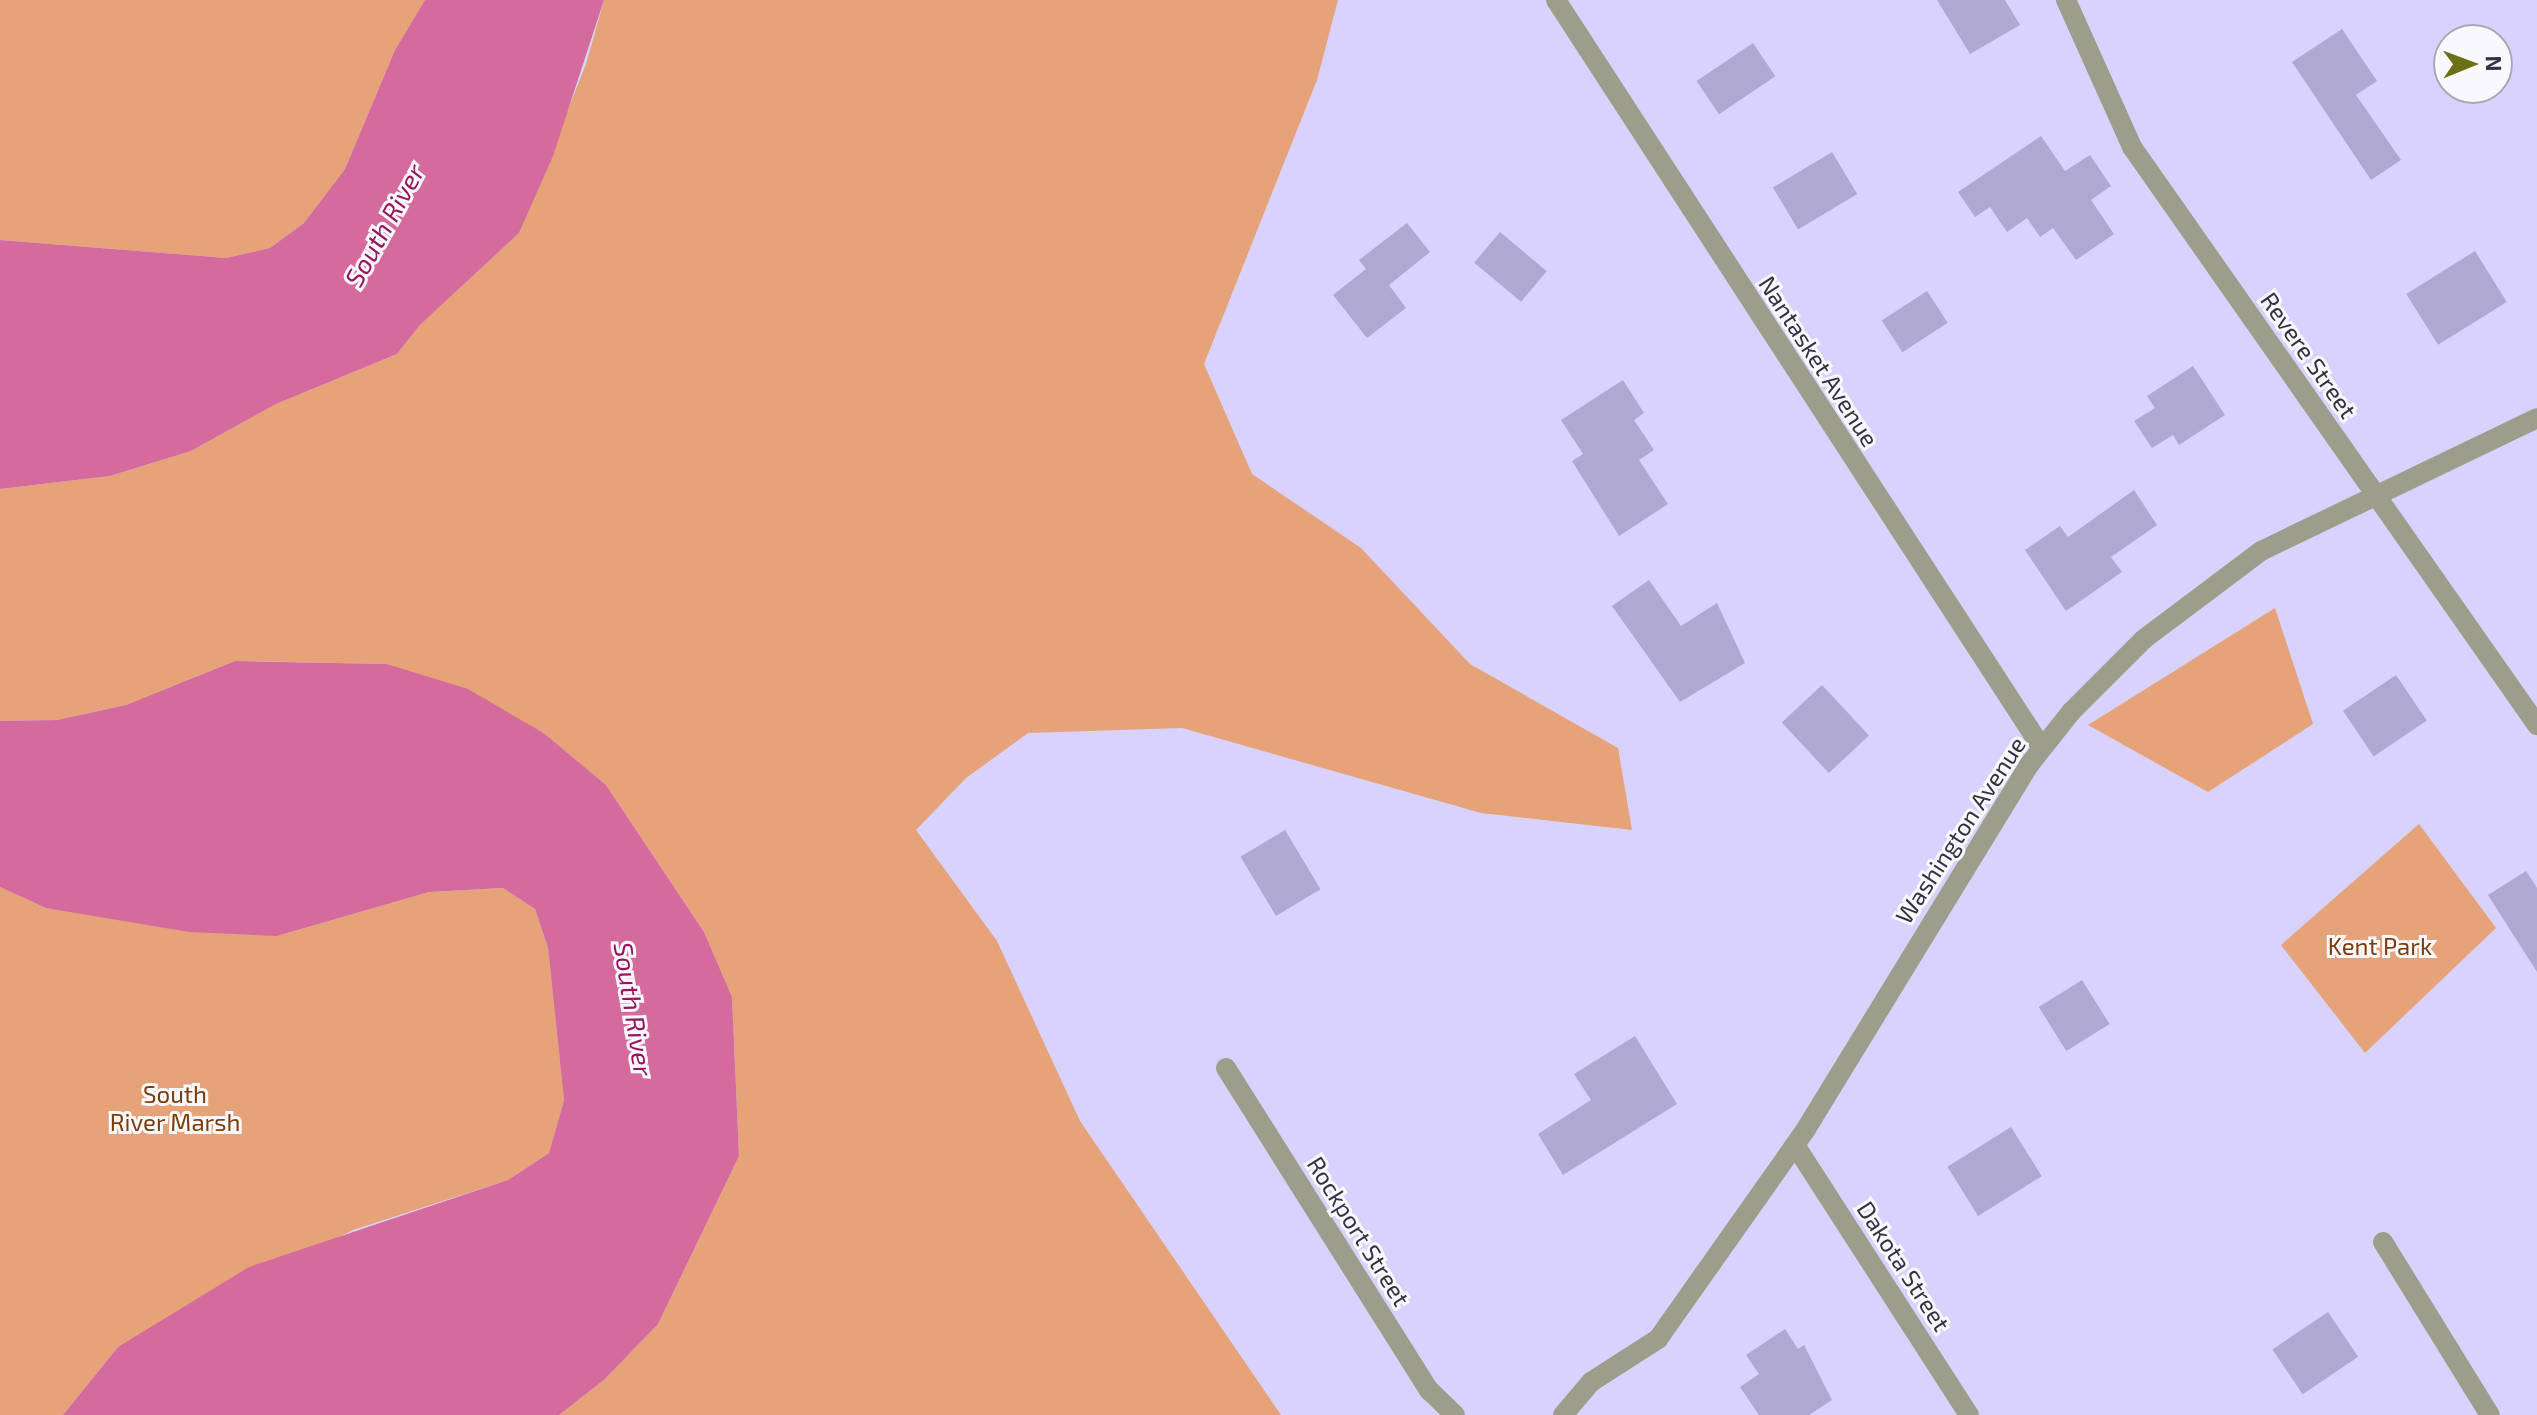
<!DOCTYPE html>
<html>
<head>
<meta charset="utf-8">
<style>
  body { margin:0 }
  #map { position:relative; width:2537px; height:1415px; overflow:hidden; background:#d9d2fe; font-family:"Exo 2",sans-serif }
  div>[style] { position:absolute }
  .green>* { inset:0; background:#e6a279 }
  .water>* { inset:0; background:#d56b9d }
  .building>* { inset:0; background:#afa8d3; transform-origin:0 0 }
  .minor>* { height:20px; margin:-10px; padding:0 10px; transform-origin:10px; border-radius:10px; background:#9c9e8b }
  span { translate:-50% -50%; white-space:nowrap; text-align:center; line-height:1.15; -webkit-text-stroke:6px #f9f9fd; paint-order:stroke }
  .street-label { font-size:24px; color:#343142 }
  .park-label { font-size:24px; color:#7b3c09 }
  .water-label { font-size:26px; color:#971460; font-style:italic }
  .north { position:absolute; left:2433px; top:24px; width:80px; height:80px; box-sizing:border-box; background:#f9f9fd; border:2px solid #aaa9b2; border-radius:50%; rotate:89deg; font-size:22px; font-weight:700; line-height:32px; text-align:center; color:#343142 }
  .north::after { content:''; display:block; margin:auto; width:28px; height:36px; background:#6d7016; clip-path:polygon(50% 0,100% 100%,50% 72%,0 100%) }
</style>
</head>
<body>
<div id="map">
  <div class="green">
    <div style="clip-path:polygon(0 0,425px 0,395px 50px,345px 169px,304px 223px,270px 248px,226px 258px,0 240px)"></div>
    <div style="clip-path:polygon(604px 0,1338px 0,1317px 80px,1204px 364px,1252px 474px,1361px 548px,1470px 664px,1618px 748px,1632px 830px,1481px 813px,1182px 728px,1028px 733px,966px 778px,916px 830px,997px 941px,1080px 1121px,1281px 1415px,559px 1415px,605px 1379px,658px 1324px,739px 1156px,732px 997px,704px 932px,606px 785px,545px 734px,388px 664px,235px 661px,126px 705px,57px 720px,0 721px,0 489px,110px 476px,191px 451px,276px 404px,397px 354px,420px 325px,519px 233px,586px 64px)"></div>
    <div style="clip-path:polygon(2275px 608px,2313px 724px,2208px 792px,2088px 725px)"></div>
    <div style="clip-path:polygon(2419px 824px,2496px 928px,2365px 1053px,2281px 945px)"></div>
    <div style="clip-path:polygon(0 887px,46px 908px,277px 936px,429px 892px,503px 888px,535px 909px,548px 948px,564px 1100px,549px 1153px,508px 1180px,353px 1230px,118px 1347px,63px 1415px,0 1415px)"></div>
  </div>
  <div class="water">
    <div style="clip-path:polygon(425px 0,604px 0,553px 156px,519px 233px,420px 325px,397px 354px,276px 404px,191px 451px,110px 476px,0 489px,0 240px,226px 258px,270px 248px,304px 223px,345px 169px,395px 50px)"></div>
    <div style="clip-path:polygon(235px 661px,387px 664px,468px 689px,545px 734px,606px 785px,704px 932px,732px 997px,739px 1156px,658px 1324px,605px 1379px,559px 1415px,63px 1415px,118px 1347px,249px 1267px,508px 1180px,549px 1153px,564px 1100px,548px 948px,535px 909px,503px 888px,429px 892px,277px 936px,189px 932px,46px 908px,0 887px,0 721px,57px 720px,126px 705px)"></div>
  </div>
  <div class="building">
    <div style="clip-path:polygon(1937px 0,2005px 0,2020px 25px,1970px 54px)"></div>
    <div style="clip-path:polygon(2342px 29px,2377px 81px,2356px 95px,2401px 160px,2371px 180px,2292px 62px)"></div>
    <div style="left:1753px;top:43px;width:40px;height:68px;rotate:56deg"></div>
    <div style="clip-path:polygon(2041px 136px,2065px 171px,2090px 155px,2111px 186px,2091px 200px,2114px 234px,2076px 260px,2053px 228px,2040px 237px,2027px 218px,2007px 232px,1990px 207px,1975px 217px,1958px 192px)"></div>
    <div style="left:1832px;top:152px;width:49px;height:69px;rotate:59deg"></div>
    <div style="clip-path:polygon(1407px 223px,1430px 252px,1389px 285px,1406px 308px,1367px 338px,1333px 295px,1366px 269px,1359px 260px)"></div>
    <div style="left:1500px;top:232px;width:61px;height:40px;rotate:40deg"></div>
    <div style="left:2475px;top:251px;width:60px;height:81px;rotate:58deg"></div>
    <div style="left:1927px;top:291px;width:38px;height:54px;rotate:57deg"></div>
    <div style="clip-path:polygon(2193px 366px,2225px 415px,2179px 445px,2173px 435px,2152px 448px,2134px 421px,2155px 408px,2147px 396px)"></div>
    <div style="clip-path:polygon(1623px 380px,1644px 413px,1634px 420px,1654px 450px,1639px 460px,1668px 504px,1619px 536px,1572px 461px,1583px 454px,1561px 420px)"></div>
    <div style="clip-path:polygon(2134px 490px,2157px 525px,2111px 557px,2122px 572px,2066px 611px,2025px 550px,2060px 526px,2068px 537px)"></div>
    <div style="clip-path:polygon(1649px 580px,1681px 626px,1717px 603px,1745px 663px,1680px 702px,1612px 606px)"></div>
    <div style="left:2396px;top:675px;width:55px;height:64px;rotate:56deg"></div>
    <div style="left:1822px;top:685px;width:69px;height:55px;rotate:47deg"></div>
    <div style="left:1285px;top:830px;width:69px;height:52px;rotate:59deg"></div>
    <div style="clip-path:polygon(2526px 871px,2537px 888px,2537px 972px,2488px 895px)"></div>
    <div style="left:2082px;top:980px;width:52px;height:51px;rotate:58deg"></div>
    <div style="clip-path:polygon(1635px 1036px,1677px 1104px,1563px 1175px,1538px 1134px,1591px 1100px,1574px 1074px)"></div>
    <div style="left:2011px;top:1127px;width:58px;height:75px;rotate:58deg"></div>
    <div style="left:2328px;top:1312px;width:54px;height:67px;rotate:56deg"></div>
    <div style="clip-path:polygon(1785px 1329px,1798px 1349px,1804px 1345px,1832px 1400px,1809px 1415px,1759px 1415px,1740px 1387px,1759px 1374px,1746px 1355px)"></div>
  </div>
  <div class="minor">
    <div style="left:1556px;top:0;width:892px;rotate:56.99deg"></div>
    <div style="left:2066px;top:0;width:161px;rotate:65.8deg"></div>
    <div style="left:2132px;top:147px;width:706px;rotate:54.98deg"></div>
    <div style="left:1226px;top:1068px;width:381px;rotate:57.8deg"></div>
    <div style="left:1429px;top:1390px;width:36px;rotate:44deg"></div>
    <div style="left:1795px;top:1145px;width:321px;rotate:57.2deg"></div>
    <div style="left:2383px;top:1242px;width:203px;rotate:58.3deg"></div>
    <div style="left:1563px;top:1415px;width:43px;rotate:-49.7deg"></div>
    <div style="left:1591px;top:1382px;width:80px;rotate:-32.7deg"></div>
    <div style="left:1658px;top:1339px;width:257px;rotate:-54.8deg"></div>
    <div style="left:1806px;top:1129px;width:427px;rotate:-58.5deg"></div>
    <div style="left:2029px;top:765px;width:68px;rotate:-51.6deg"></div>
    <div style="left:2071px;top:712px;width:103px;rotate:-45deg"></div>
    <div style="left:2144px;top:639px;width:146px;rotate:-36.9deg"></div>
    <div style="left:2261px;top:551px;width:306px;rotate:-25.7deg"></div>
  </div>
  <div class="street-label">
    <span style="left:2309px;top:355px;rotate:55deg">Revere Street</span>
    <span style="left:1819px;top:361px;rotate:57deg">Nantasket Avenue</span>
    <span style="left:1960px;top:830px;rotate:-57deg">Washington Avenue</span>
    <span style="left:1359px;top:1231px;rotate:58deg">Rockport Street</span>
    <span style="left:1904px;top:1266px;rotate:57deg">Dakota Street</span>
  </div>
  <div class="park-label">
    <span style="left:2380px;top:946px">Kent Park</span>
    <span style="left:175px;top:1108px">South<br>River Marsh</span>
  </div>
  <div class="water-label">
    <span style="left:384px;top:225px;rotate:-61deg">South River</span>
    <span style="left:634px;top:1009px;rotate:81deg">South River</span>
  </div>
  <div class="north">N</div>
</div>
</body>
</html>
